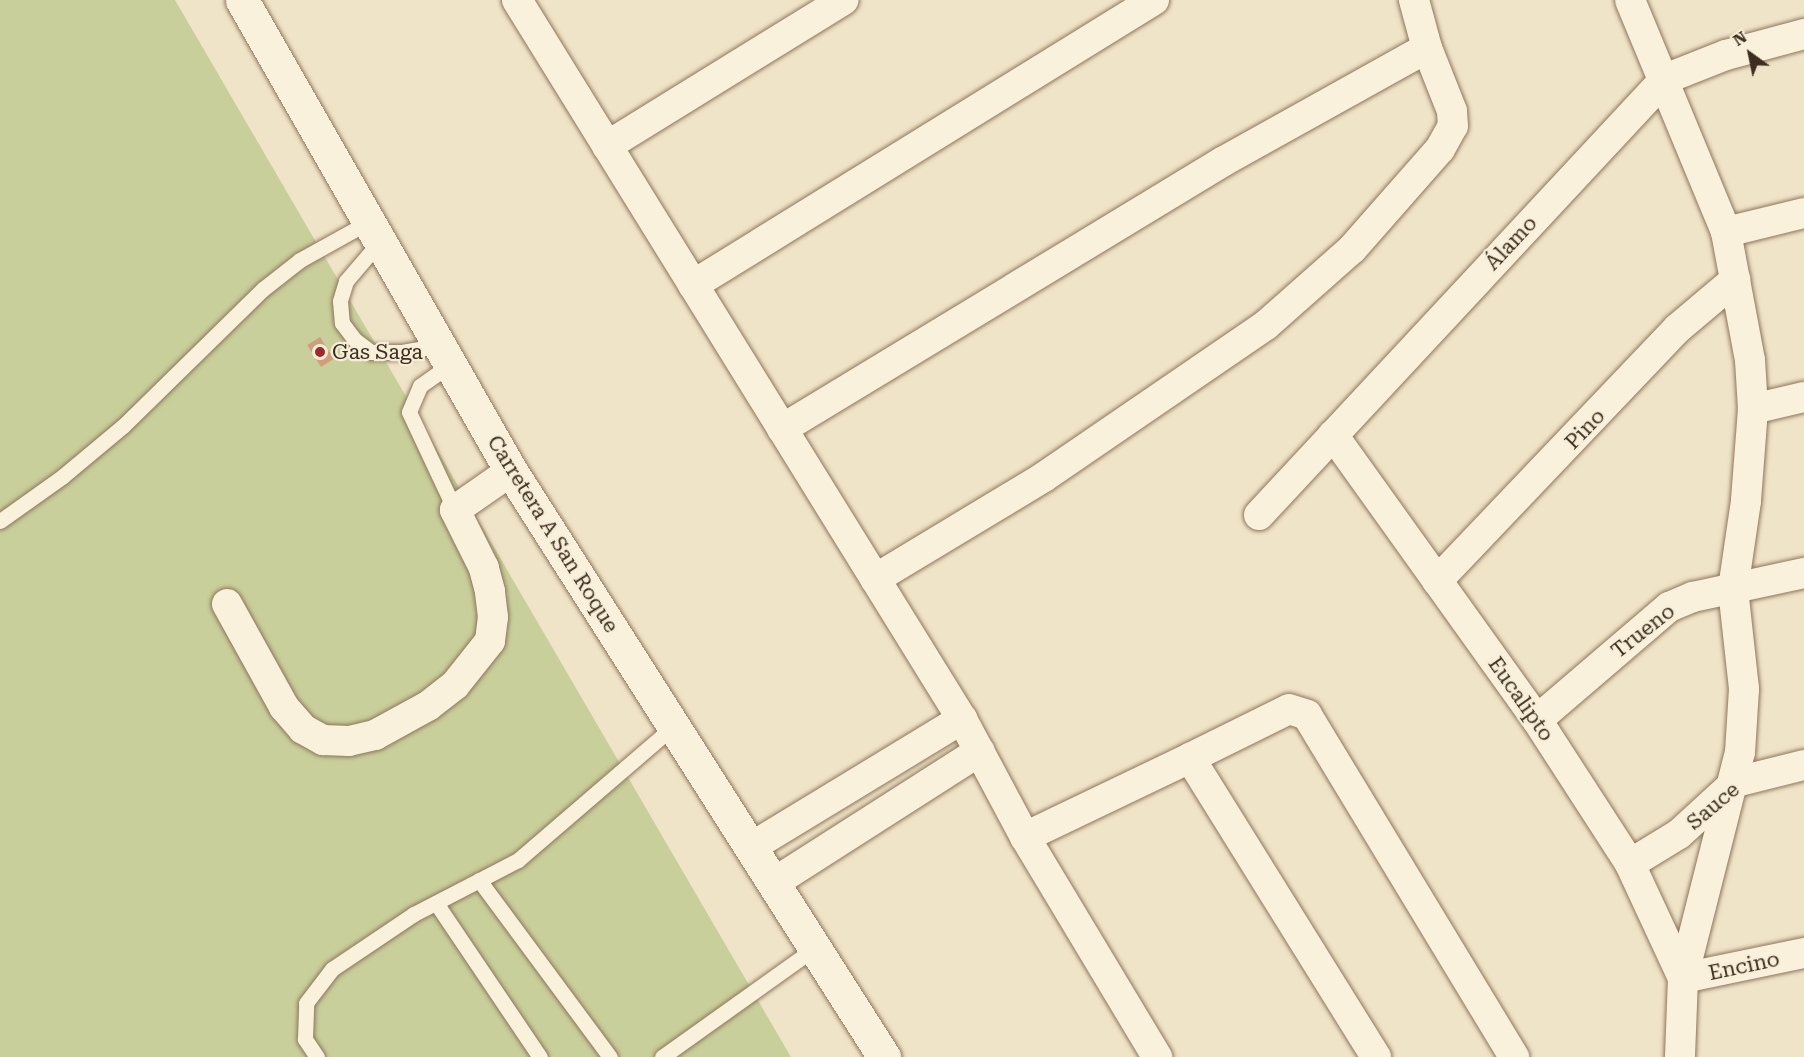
<!DOCTYPE html>
<html>
<head>
<meta charset="utf-8">
<style>
  body { margin:0 }
  #map { position:relative; width:1804px; height:1057px; overflow:hidden; background:#f0e4c8; font-family:"Roboto Serif",serif }
  div>[style] { position:absolute }
  .green>* { inset:0; background:#c9cf9b }
  .building>* { inset:0; background:#cf9f7d; transform-origin:0 0 }
  .roads { filter:drop-shadow(0 0 2px #8d765c) drop-shadow(0 0 2px #8d765c) }
  .lane>* { height:15px; margin:-7.5px; padding:0 7.5px; transform-origin:7.5px; border-radius:7.5px; background:#faf1dc }
  .street>* { height:30px; margin:-15px; padding:0 15px; transform-origin:15px; border-radius:15px; background:#faf1dc }
  .secondary>* { height:33px; margin:-16.5px; padding:0 16.5px; transform-origin:16.5px; border-radius:16.5px; background:#faf1dc }
  .dots>* { width:16px; height:16px; translate:-50% -50%; box-sizing:border-box; border:3px solid #f7eed8; border-radius:50% }
  span { translate:-50% -50%; white-space:nowrap; text-align:center; line-height:1.15; -webkit-text-stroke:4.5px #f7eed8; paint-order:stroke }
  .street-label { font-size:21px; color:#3d2e20 }
  .poi-label { font-size:21px; color:#3d2e20 }
  .left { translate:0 -50%; text-align:left }
  .north { position:absolute; left:1720px; top:24px; width:60px; height:60px; -webkit-text-stroke:4px #f7eed8; paint-order:stroke; rotate:327deg; font-size:16px; font-weight:700; line-height:24px; text-align:center; color:#3d2e20 }
  .north::after { content:''; display:block; margin:auto; width:21px; height:27px; background:#3d2e20; clip-path:polygon(50% 0,100% 100%,50% 72%,0 100%) }
</style>
</head>
<body>
<div id="map">
  <div class="green">
    <div style="clip-path:polygon(0 0,175px 0,791px 1057px,0 1057px)"></div>
  </div>
  <div class="building">
    <div style="left:320px;top:337px;width:26px;height:15px;rotate:58deg"></div>
  </div>
  <div class="roads">
    <div class="lane">
      <div style="left:381px;top:240px;width:54px;rotate:130.5deg"></div>
      <div style="left:346px;top:281px;width:21px;rotate:107deg"></div>
      <div style="left:340px;top:301px;width:22px;rotate:85deg"></div>
      <div style="left:342px;top:323px;width:21px;rotate:53deg"></div>
      <div style="left:355px;top:340px;width:20px;rotate:37deg"></div>
      <div style="left:371px;top:352px;width:31px"></div>
      <div style="left:402px;top:352px;width:39px;rotate:-10deg"></div>
      <div style="left:451px;top:364px;width:38px;rotate:145deg"></div>
      <div style="left:420px;top:386px;width:28px;rotate:113deg"></div>
      <div style="left:409px;top:412px;width:108px;rotate:64.9deg"></div>
      <div style="left:0;top:521px;width:77px;rotate:-35.5deg"></div>
      <div style="left:63px;top:476px;width:78px;rotate:-39.8deg"></div>
      <div style="left:123px;top:426px;width:196px;rotate:-44.4deg"></div>
      <div style="left:263px;top:289px;width:47px;rotate:-38.1deg"></div>
      <div style="left:300px;top:260px;width:80px;rotate:-29.1deg"></div>
      <div style="left:479px;top:880px;width:220px;rotate:53.5deg"></div>
      <div style="left:436px;top:903px;width:186px;rotate:56deg"></div>
      <div style="left:317px;top:1057px;width:22px;rotate:-124deg"></div>
      <div style="left:305px;top:1039px;width:36px;rotate:-88deg"></div>
      <div style="left:306px;top:1003px;width:43px;rotate:-52.6deg"></div>
      <div style="left:332px;top:969px;width:99px;rotate:-33.9deg"></div>
      <div style="left:414px;top:914px;width:117px;rotate:-27.4deg"></div>
      <div style="left:518px;top:860px;width:207px;rotate:-40.7deg"></div>
      <div style="left:662px;top:1057px;width:189px;rotate:-35.5deg"></div>
    </div>
    <div class="street">
      <div style="left:517px;top:0;width:846px;rotate:58.25deg"></div>
      <div style="left:962px;top:719px;width:134px;rotate:61.9deg"></div>
      <div style="left:1025px;top:837px;width:257px;rotate:59deg"></div>
      <div style="left:1630px;top:0;width:251px;rotate:67.5deg"></div>
      <div style="left:1726px;top:232px;width:130px;rotate:79.4deg"></div>
      <div style="left:1750px;top:360px;width:49px;rotate:86.5deg"></div>
      <div style="left:1753px;top:409px;width:92px;rotate:94.4deg"></div>
      <div style="left:1746px;top:501px;width:89px;rotate:98.4deg"></div>
      <div style="left:1733px;top:589px;width:101px;rotate:83.7deg"></div>
      <div style="left:1744px;top:689px;width:63px;rotate:93.6deg"></div>
      <div style="left:1740px;top:752px;width:233px;rotate:104.2deg"></div>
      <div style="left:1683px;top:978px;width:79px;rotate:92.2deg"></div>
      <div style="left:607px;top:146px;width:278px;rotate:-31.7deg"></div>
      <div style="left:1726px;top:232px;width:80px;rotate:-13.7deg"></div>
      <div style="left:693px;top:285px;width:542px;rotate:-31.73deg"></div>
      <div style="left:1753px;top:409px;width:52px;rotate:-13.2deg"></div>
      <div style="left:782px;top:429px;width:517px;rotate:-31.23deg"></div>
      <div style="left:1224px;top:161px;width:232px;rotate:-29.1deg"></div>
      <div style="left:1427px;top:48px;width:50px;rotate:-105.2deg"></div>
      <div style="left:1333px;top:435px;width:350px;rotate:54.4deg"></div>
      <div style="left:1537px;top:720px;width:171px;rotate:57.1deg"></div>
      <div style="left:1630px;top:864px;width:126px;rotate:65.1deg"></div>
      <div style="left:1683px;top:978px;width:124px;rotate:-11.7deg"></div>
      <div style="left:1259px;top:515px;width:596px;rotate:-47.04deg"></div>
      <div style="left:1665px;top:79px;width:66px;rotate:-21.5deg"></div>
      <div style="left:1726px;top:55px;width:81px;rotate:-15.1deg"></div>
      <div style="left:875px;top:579px;width:197px;rotate:-31.1deg"></div>
      <div style="left:1044px;top:477px;width:269px;rotate:-34.4deg"></div>
      <div style="left:1266px;top:325px;width:115px;rotate:-41.5deg"></div>
      <div style="left:1352px;top:249px;width:133px;rotate:-48.7deg"></div>
      <div style="left:1440px;top:149px;width:26px;rotate:-61deg"></div>
      <div style="left:1453px;top:126px;width:15px;rotate:-94deg"></div>
      <div style="left:1452px;top:111px;width:68px;rotate:-111.6deg"></div>
      <div style="left:1437px;top:581px;width:349px;rotate:-46.4deg"></div>
      <div style="left:1678px;top:328px;width:75px;rotate:-40.1deg"></div>
      <div style="left:227px;top:604px;width:118px;rotate:61deg"></div>
      <div style="left:284px;top:707px;width:29px;rotate:49deg"></div>
      <div style="left:303px;top:729px;width:23px;rotate:29deg"></div>
      <div style="left:323px;top:740px;width:26px;rotate:2deg"></div>
      <div style="left:349px;top:741px;width:27px;rotate:-13deg"></div>
      <div style="left:375px;top:735px;width:60px;rotate:-28.7deg"></div>
      <div style="left:428px;top:706px;width:34px;rotate:-38deg"></div>
      <div style="left:455px;top:685px;width:56px;rotate:-51.5deg"></div>
      <div style="left:490px;top:641px;width:24px;rotate:-83deg"></div>
      <div style="left:493px;top:617px;width:26px;rotate:-97deg"></div>
      <div style="left:490px;top:591px;width:24px;rotate:-105deg"></div>
      <div style="left:484px;top:568px;width:65px;rotate:-116.6deg"></div>
      <div style="left:455px;top:510px;width:68px;rotate:-34.9deg"></div>
      <div style="left:1537px;top:720px;width:174px;rotate:-40.6deg"></div>
      <div style="left:1669px;top:607px;width:26px;rotate:-23deg"></div>
      <div style="left:1693px;top:597px;width:114px;rotate:-12.2deg"></div>
      <div style="left:1190px;top:758px;width:110px;rotate:-26.3deg"></div>
      <div style="left:1289px;top:709px;width:19px;rotate:18deg"></div>
      <div style="left:1307px;top:715px;width:400px;rotate:58.8deg"></div>
      <div style="left:1025px;top:837px;width:183px;rotate:-25.6deg"></div>
      <div style="left:1190px;top:758px;width:352px;rotate:58.1deg"></div>
      <div style="left:753px;top:846px;width:245px;rotate:-31.3deg"></div>
      <div style="left:1630px;top:864px;width:57px;rotate:-31.5deg"></div>
      <div style="left:1679px;top:834px;width:77px;rotate:-42.4deg"></div>
      <div style="left:1736px;top:782px;width:70px;rotate:-14deg"></div>
      <div style="left:775px;top:882px;width:243px;rotate:-32.6deg"></div>
    </div>
    <div class="secondary">
      <div style="left:242px;top:0;width:542px;rotate:60.27deg"></div>
      <div style="left:511px;top:471px;width:695px;rotate:57.52deg"></div>
    </div>
  </div>
  <div class="dots">
    <div style="left:320px;top:352px;background:#9e2a2b"></div>
  </div>
  <div class="street-label">
    <span style="left:1511px;top:243px;rotate:-47deg">Álamo</span>
    <span style="left:1585px;top:429px;rotate:-46deg">Pino</span>
    <span style="left:553px;top:534px;rotate:58deg">Carretera A San Roque</span>
    <span style="left:1643px;top:631px;rotate:-38deg">Trueno</span>
    <span style="left:1521px;top:699px;rotate:55deg">Eucalipto</span>
    <span style="left:1713px;top:806px;rotate:-40deg">Sauce</span>
    <span style="left:1744px;top:966px;rotate:-12deg">Encino</span>
  </div>
  <div class="poi-label">
    <span class="left" style="left:332px;top:352px">Gas Saga</span>
  </div>
  <div class="north">N</div>
</div>
</body>
</html>
